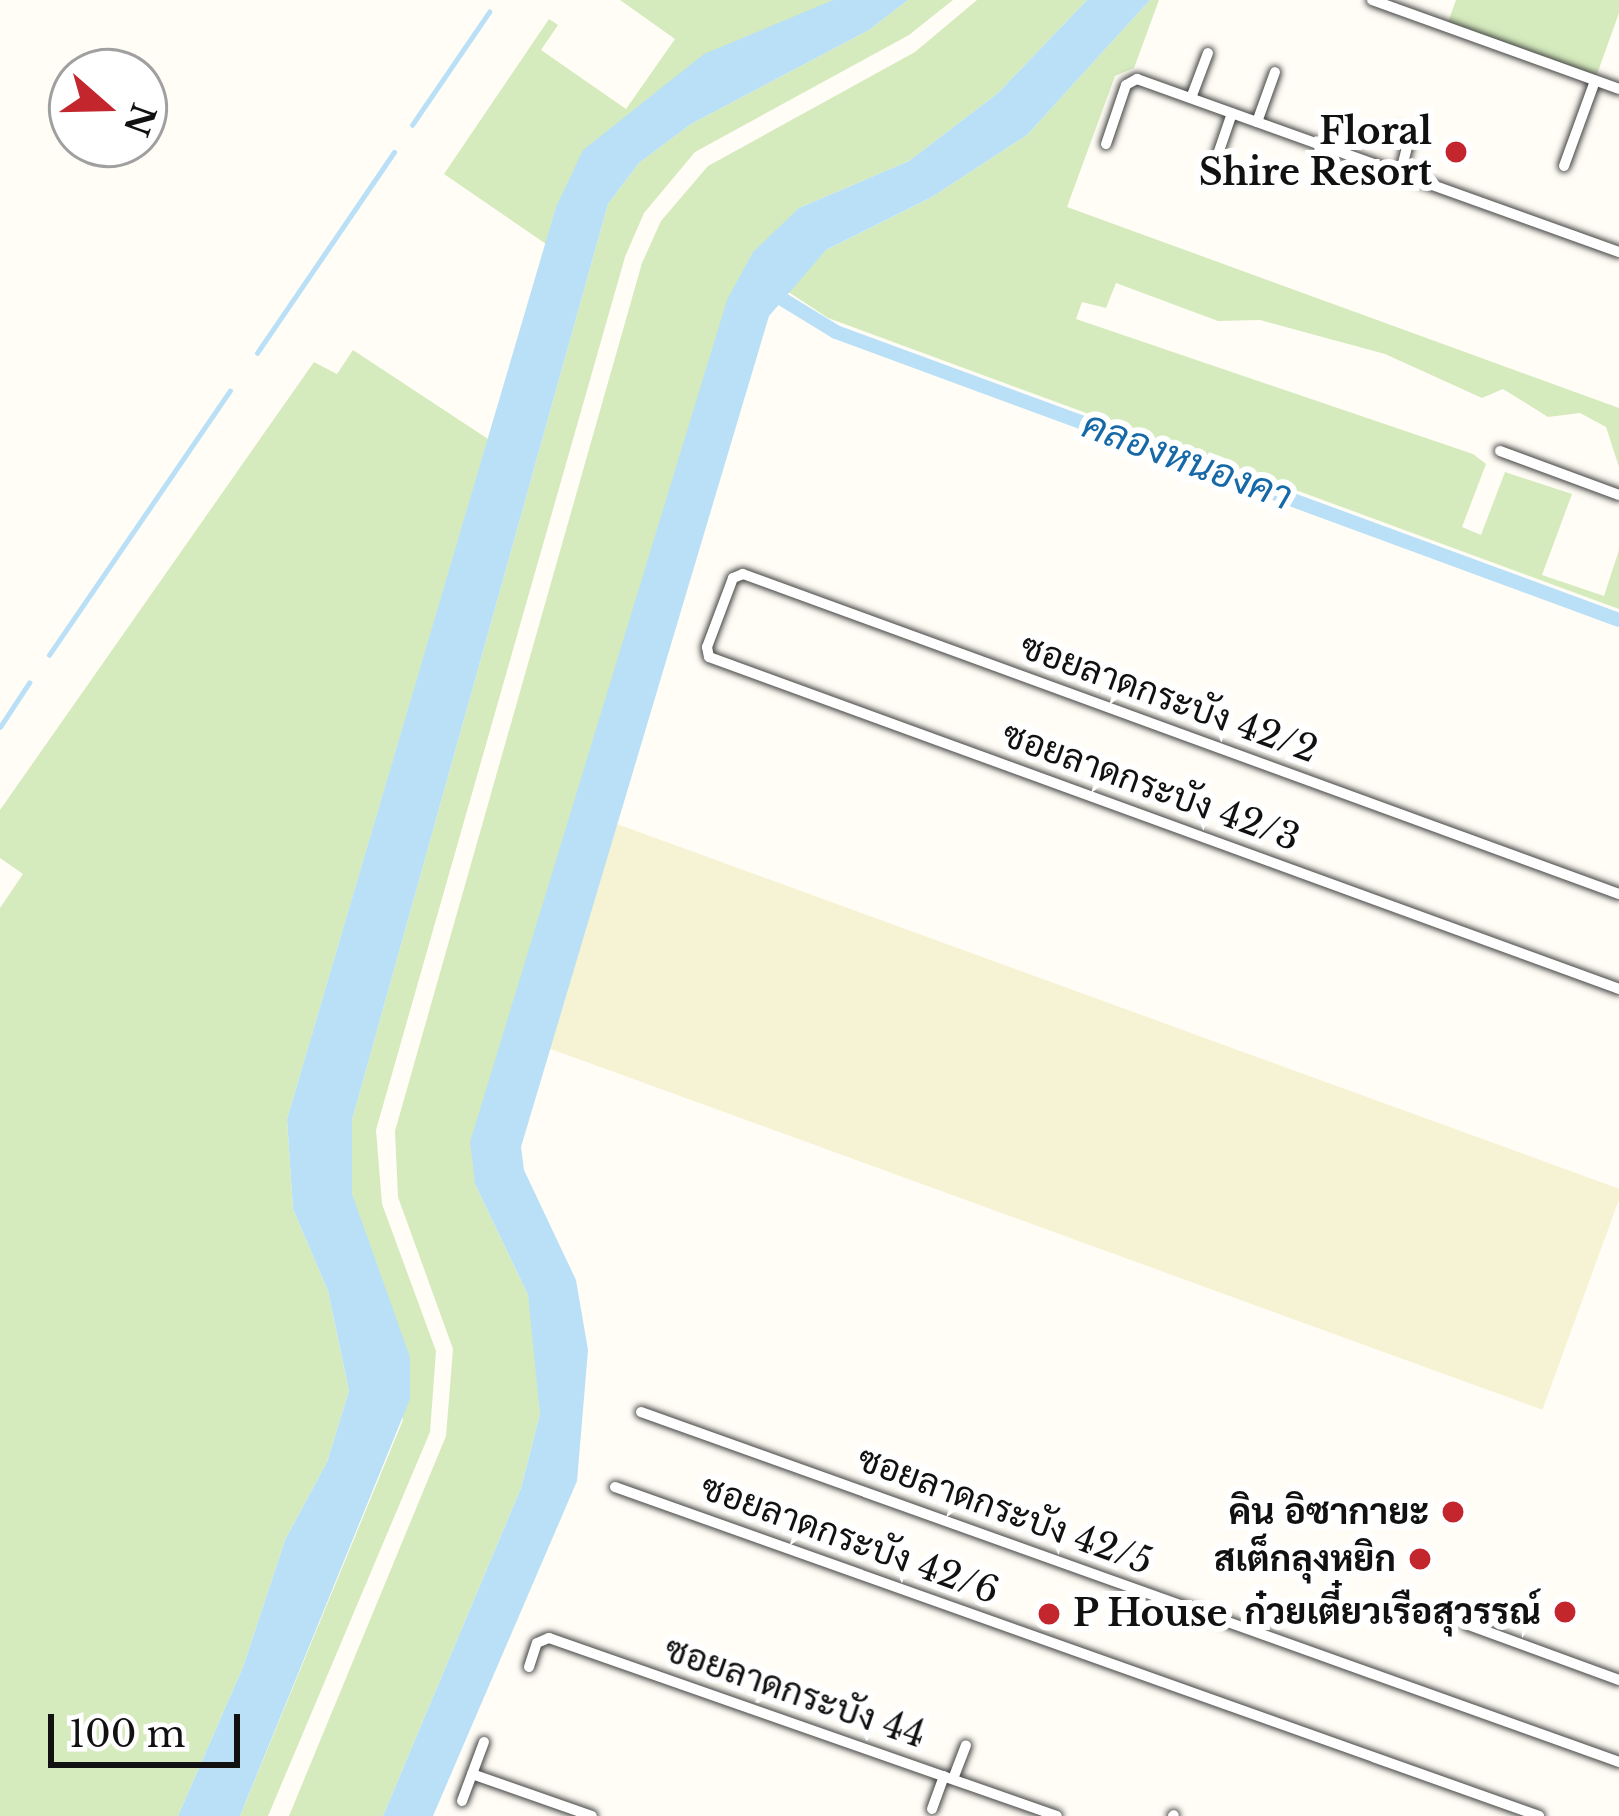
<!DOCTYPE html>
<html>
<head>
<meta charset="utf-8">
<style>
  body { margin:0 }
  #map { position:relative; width:1619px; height:1816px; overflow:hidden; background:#fffdf5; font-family:"Libre Baskerville",Sarabun,serif }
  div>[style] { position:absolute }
  .farmland>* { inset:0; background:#f6f3d4; transform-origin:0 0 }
  .green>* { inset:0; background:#d5ebbd }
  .water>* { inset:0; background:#b9e0f7 }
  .stream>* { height:4.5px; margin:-2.25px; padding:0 2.25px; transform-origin:2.25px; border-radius:2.25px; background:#b9e0f7 }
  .canal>* { height:14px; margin:-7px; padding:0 7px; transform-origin:7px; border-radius:7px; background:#b9e0f7 }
  .roads { filter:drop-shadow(0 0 3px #444) drop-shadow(0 0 3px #444) }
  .street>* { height:10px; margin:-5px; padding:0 5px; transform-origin:5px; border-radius:5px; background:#fff }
  .dots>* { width:33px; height:33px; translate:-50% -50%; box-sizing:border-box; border:6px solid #fff; border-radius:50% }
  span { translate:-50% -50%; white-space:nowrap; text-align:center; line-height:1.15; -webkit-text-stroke:12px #fff; paint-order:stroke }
  .poi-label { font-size:36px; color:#111; font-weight:700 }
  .right { translate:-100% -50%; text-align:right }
  .left { translate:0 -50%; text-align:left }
  .street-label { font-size:36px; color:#111 }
  .water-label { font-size:39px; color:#1768a6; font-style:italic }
  .north { position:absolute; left:48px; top:48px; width:120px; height:120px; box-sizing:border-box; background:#fff; border:3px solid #a0a0a0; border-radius:50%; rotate:110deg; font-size:33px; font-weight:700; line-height:48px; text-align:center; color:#111 }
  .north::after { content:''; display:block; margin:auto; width:42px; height:54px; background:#c4262e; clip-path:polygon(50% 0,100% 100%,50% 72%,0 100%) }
  .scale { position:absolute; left:48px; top:1714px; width:192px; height:54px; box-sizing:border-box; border:6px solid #111; border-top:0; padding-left:15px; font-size:36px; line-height:42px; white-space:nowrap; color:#111; -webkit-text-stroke:9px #fff; paint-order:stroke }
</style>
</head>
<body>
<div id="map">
  <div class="farmland">
    <div style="left:617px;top:824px;width:1070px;height:234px;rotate:20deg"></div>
  </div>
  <div class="green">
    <div style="clip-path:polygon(620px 0,833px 0,556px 207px,546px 244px,444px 174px,549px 19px,558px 25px,541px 50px,626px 109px,675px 39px)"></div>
    <div style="clip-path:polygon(908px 0,953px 0,909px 35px,695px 152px,644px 213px,625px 257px,376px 1130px,382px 1204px,436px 1351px,430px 1432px,268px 1816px,240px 1816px,403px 1420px,352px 1194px,352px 1120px,608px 204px,639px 163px,691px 124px,869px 30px)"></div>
    <div style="clip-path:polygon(977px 0,1087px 0,998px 93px,909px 161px,799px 208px,475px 1184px,528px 1295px,538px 1355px,540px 1414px,521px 1488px,383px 1816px,289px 1816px,446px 1436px,453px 1349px,398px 1197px,395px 1131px,642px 263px,661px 221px,708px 166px,915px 52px)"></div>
    <div style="clip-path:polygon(1150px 0,1159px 0,1134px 68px,1115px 76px,1067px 207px,1619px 408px,1619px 467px,1606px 427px,1580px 413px,1548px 417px,1503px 389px,1482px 398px,1385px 354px,1260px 320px,1218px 321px,1116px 283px,1106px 308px,1082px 302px,1076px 319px,1473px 454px,1486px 464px,1462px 527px,1481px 535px,1505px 472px,1572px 494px,1542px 575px,1604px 596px,1619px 550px,1619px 609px,828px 318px,787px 291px,826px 250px,932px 197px,1027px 135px)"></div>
    <div style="clip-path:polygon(1456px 0,1619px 0,1619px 13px,1596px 77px,1447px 25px)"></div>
    <div style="clip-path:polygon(353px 350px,488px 439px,287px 1119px,293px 1209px,328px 1291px,349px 1391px,327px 1462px,285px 1540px,243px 1667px,178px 1816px,0 1816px,0 908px,23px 874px,0 858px,0 810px,314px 362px,337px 374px)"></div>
  </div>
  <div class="water">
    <div style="clip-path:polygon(833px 0,908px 0,869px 30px,691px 124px,639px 163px,608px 204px,352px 1120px,352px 1194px,410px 1357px,410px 1399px,240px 1816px,178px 1816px,243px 1667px,285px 1540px,327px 1462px,349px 1391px,328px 1291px,293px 1209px,287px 1119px,556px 207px,583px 150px,704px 54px)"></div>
    <div style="clip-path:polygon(1087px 0,1150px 0,1027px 135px,932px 197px,826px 250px,769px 316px,521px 1147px,524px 1170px,576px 1280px,588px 1350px,577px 1481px,433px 1816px,383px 1816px,521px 1488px,540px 1414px,528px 1295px,475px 1184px,470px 1142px,727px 300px,753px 252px,799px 208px,909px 161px,998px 93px)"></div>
  </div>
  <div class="stream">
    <div style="left:412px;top:125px;width:137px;rotate:-55.7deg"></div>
    <div style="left:257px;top:353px;width:243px;rotate:-55.7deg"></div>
    <div style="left:49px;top:655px;width:320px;rotate:-55.6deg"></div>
    <div style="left:0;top:727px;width:53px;rotate:-56.6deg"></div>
  </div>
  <div class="canal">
    <div style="left:769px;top:291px;width:79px;rotate:31.5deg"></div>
    <div style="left:836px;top:332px;width:834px;rotate:20.19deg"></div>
  </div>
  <div class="roads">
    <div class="street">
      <div style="left:1372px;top:0;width:263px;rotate:19.8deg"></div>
      <div style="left:1191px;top:98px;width:48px;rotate:-69.3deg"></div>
      <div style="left:1257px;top:122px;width:53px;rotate:-70.2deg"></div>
      <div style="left:1395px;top:130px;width:17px;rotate:33deg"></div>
      <div style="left:1409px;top:139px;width:36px;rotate:104deg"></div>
      <div style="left:1106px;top:144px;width:62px;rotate:-71.3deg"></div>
      <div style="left:1126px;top:85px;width:13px;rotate:-29deg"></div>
      <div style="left:1137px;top:79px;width:512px;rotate:19.74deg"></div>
      <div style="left:1218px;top:154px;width:43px;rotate:-71.1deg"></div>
      <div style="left:1564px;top:166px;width:90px;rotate:-70deg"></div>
      <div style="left:1500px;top:451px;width:127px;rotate:20.3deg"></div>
      <div style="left:1619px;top:894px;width:933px;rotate:-159.93deg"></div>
      <div style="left:743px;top:574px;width:11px;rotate:158deg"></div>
      <div style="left:733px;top:578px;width:74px;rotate:110.6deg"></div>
      <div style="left:707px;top:647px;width:10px;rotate:79deg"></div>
      <div style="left:709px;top:657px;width:969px;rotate:20.04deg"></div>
      <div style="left:641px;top:1412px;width:1039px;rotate:19.69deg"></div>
      <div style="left:615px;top:1487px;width:981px;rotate:19.6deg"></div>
      <div style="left:1466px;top:1624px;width:163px;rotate:20.1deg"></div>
      <div style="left:529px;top:1667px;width:25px;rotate:-72deg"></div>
      <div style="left:537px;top:1643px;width:13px;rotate:-23deg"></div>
      <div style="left:549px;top:1638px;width:538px;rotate:19.31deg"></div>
      <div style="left:472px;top:1774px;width:127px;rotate:19.3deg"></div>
      <div style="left:953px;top:1779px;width:36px;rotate:-69deg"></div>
      <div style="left:462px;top:1801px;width:63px;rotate:-69.6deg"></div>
      <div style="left:932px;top:1809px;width:35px;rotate:-70deg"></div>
      <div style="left:1173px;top:1816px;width:1px;rotate:-45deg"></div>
    </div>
  </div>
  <div class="dots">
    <div style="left:1456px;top:152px;background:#c4262e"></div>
    <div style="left:1453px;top:1512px;background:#c4262e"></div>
    <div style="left:1420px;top:1559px;background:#c4262e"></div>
    <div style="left:1565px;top:1612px;background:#c4262e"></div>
    <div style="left:1049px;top:1614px;background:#c4262e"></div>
  </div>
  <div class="poi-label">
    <span class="right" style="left:1432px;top:152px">Floral<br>Shire Resort</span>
    <span class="right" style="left:1429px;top:1512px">คิน อิซากายะ</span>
    <span class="right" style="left:1396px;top:1559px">สเต็กลุงหยิก</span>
    <span class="right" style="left:1541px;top:1612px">ก๋วยเตี๋ยวเรือสุวรรณ์</span>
    <span class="left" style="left:1073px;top:1614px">P House</span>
  </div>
  <div class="street-label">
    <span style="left:1169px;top:698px;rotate:20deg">ซอยลาดกระบัง 42/2</span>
    <span style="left:1151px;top:786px;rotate:20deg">ซอยลาดกระบัง 42/3</span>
    <span style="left:1005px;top:1510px;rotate:20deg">ซอยลาดกระบัง 42/5</span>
    <span style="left:850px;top:1539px;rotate:20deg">ซอยลาดกระบัง 42/6</span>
    <span style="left:795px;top:1692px;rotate:19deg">ซอยลาดกระบัง 44</span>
  </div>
  <div class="water-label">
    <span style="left:1187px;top:461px;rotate:20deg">คลองหนองคา</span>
  </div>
  <div class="north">N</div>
  <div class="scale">100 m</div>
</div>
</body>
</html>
